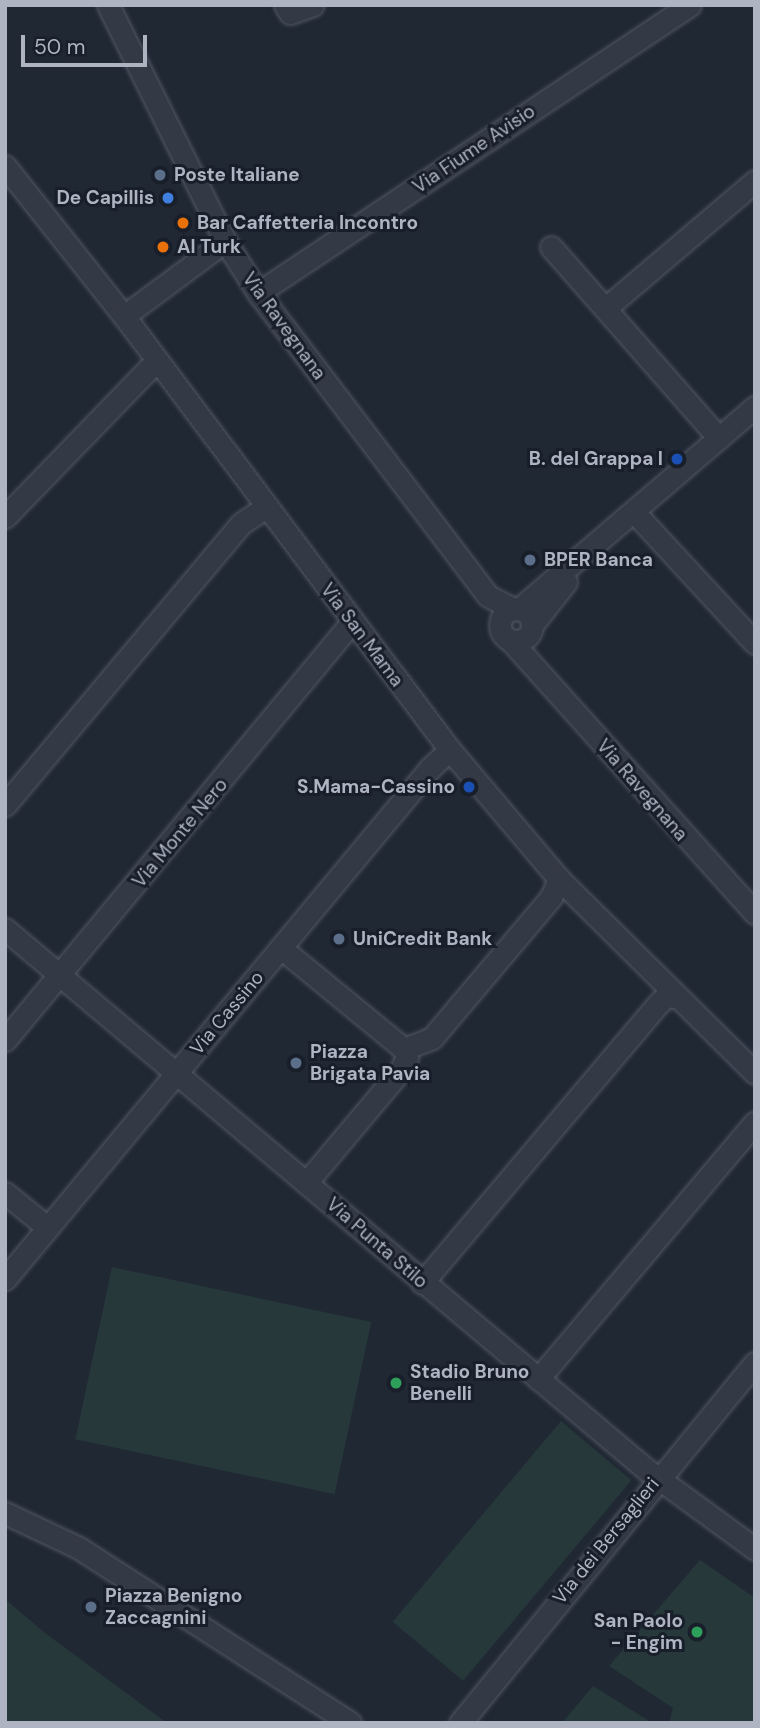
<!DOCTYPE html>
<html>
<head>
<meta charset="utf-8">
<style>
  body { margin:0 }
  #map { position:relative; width:760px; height:1728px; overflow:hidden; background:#202834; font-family:"DM Sans",sans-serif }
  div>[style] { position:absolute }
  .green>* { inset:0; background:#26383a; transform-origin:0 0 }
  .roads { filter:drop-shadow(0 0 2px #515763) drop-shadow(0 0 2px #515763) }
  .minor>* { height:21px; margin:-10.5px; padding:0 10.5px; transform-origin:10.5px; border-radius:10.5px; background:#343a45 }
  .minor>.ring { margin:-10.5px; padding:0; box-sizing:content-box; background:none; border:21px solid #343a45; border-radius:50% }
  .dots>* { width:19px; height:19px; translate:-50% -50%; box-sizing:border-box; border:4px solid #191f2a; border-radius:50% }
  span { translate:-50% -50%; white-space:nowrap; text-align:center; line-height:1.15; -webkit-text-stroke:6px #191f2a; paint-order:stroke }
  .street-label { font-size:19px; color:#aeb4c2 }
  .poi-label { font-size:19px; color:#aeb4c2; font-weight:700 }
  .left { translate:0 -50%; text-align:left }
  .right { translate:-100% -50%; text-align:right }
  .frame { position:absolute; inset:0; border:7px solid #aeb4c2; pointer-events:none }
  .scale { position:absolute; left:21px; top:35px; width:126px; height:32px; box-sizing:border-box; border:4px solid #aeb4c2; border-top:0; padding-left:9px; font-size:21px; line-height:24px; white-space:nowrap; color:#aeb4c2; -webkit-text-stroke:5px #191f2a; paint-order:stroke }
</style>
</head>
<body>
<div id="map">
  <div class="green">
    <div style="left:112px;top:1267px;width:265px;height:176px;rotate:12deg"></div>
    <div style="left:561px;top:1421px;width:92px;height:262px;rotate:40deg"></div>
    <div style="clip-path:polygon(700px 1560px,755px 1598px,755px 1723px,669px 1723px,673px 1708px,609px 1666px)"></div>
    <div style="clip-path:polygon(5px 1599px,45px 1633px,167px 1723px,5px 1723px)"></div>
    <div style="clip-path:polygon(593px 1686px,651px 1722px,651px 1723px,562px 1723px)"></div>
  </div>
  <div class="roads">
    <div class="minor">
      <div style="left:108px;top:5px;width:263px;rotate:63.6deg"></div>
      <div style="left:225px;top:241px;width:62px;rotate:57.6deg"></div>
      <div style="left:258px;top:293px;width:380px;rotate:52.8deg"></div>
      <div style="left:488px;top:596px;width:29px;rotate:27deg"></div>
      <div style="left:285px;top:5px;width:9px;rotate:58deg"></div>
      <div style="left:290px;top:13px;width:24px;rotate:-19deg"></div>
      <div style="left:5px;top:166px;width:191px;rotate:51.6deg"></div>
      <div style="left:124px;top:316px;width:543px;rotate:53.09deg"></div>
      <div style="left:450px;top:750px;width:169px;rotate:49.8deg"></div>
      <div style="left:559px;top:879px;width:276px;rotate:44.7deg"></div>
      <div style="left:551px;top:247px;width:254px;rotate:48.7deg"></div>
      <div style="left:258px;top:293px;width:519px;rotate:-33.69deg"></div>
      <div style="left:607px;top:307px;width:194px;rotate:-40.4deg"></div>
      <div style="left:124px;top:316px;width:126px;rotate:-36.6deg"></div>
      <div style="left:635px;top:513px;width:177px;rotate:47.3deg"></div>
      <div style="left:5px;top:517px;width:216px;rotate:-45.9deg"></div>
      <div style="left:519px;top:609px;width:311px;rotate:-40.6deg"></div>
      <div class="ring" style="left:500px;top:609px;width:11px;height:11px"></div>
      <div style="left:532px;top:625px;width:55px;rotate:-51.7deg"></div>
      <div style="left:510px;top:640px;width:367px;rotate:48.1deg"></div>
      <div style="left:5px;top:805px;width:368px;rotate:-50deg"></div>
      <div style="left:242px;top:523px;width:30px;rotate:-34deg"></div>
      <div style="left:5px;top:929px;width:840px;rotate:40.12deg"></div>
      <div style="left:647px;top:1470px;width:134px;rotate:36.2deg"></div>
      <div style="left:281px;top:948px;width:159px;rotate:39.4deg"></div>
      <div style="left:5px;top:1040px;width:542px;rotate:-50.32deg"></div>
      <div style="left:404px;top:1049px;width:30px;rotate:-21deg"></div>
      <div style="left:432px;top:1038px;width:185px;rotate:-49.8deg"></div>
      <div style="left:551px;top:897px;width:20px;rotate:-66deg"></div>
      <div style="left:306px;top:1183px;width:146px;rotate:-50deg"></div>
      <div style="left:400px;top:1071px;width:15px;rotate:-62deg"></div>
      <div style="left:407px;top:1058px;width:9px;rotate:-108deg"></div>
      <div style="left:5px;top:1193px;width:55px;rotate:39.1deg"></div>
      <div style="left:5px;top:1279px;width:666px;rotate:-50.24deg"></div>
      <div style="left:431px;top:767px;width:25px;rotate:-42deg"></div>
      <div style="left:422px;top:1283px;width:367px;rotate:-49.8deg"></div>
      <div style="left:659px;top:1003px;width:10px;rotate:-45deg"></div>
      <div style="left:666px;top:996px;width:9px;rotate:6deg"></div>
      <div style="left:538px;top:1379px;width:336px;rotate:-49.8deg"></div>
      <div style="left:5px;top:1513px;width:82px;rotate:25.3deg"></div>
      <div style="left:79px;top:1548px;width:323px;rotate:32.8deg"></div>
      <div style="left:460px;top:1723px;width:466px;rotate:-50.7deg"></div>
    </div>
  </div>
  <div class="dots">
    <div style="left:160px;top:175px;background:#5c6f8a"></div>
    <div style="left:168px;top:198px;background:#3f7fe0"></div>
    <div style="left:183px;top:223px;background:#e8710a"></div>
    <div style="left:163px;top:247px;background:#e8710a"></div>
    <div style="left:677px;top:459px;background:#1a4fb4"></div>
    <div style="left:530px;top:560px;background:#5c6f8a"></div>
    <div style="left:469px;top:787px;background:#1a4fb4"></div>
    <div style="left:339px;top:939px;background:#5c6f8a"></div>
    <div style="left:296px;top:1063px;background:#5c6f8a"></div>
    <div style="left:396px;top:1383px;background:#2e9e5b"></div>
    <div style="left:91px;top:1607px;background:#5c6f8a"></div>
    <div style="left:697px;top:1632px;background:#2e9e5b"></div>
  </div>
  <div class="street-label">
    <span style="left:474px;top:149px;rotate:-34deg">Via Fiume Avisio</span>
    <span style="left:284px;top:326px;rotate:54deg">Via Ravegnana</span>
    <span style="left:362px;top:635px;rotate:53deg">Via San Mama</span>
    <span style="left:642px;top:790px;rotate:49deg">Via Ravegnana</span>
    <span style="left:180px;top:833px;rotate:-50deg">Via Monte Nero</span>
    <span style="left:227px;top:1013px;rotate:-50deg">Via Cassino</span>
    <span style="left:377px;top:1243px;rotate:41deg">Via Punta Stilo</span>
    <span style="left:606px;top:1541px;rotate:-51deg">Via dei Bersaglieri</span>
  </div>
  <div class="poi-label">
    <span class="left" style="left:174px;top:175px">Poste Italiane</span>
    <span class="right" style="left:154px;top:198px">De Capillis</span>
    <span class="left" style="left:197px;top:223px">Bar Caffetteria Incontro</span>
    <span class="left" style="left:177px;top:247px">Al Turk</span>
    <span class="right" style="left:663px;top:459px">B. del Grappa I</span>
    <span class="left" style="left:544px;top:560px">BPER Banca</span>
    <span class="right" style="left:455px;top:787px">S.Mama-Cassino</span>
    <span class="left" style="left:353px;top:939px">UniCredit Bank</span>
    <span class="left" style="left:310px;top:1063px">Piazza<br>Brigata Pavia</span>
    <span class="left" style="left:410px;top:1383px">Stadio Bruno<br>Benelli</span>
    <span class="left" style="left:105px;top:1607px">Piazza Benigno<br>Zaccagnini</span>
    <span class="right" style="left:683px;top:1632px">San Paolo<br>- Engim</span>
  </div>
  <div class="frame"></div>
  <div class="scale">50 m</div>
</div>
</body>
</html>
